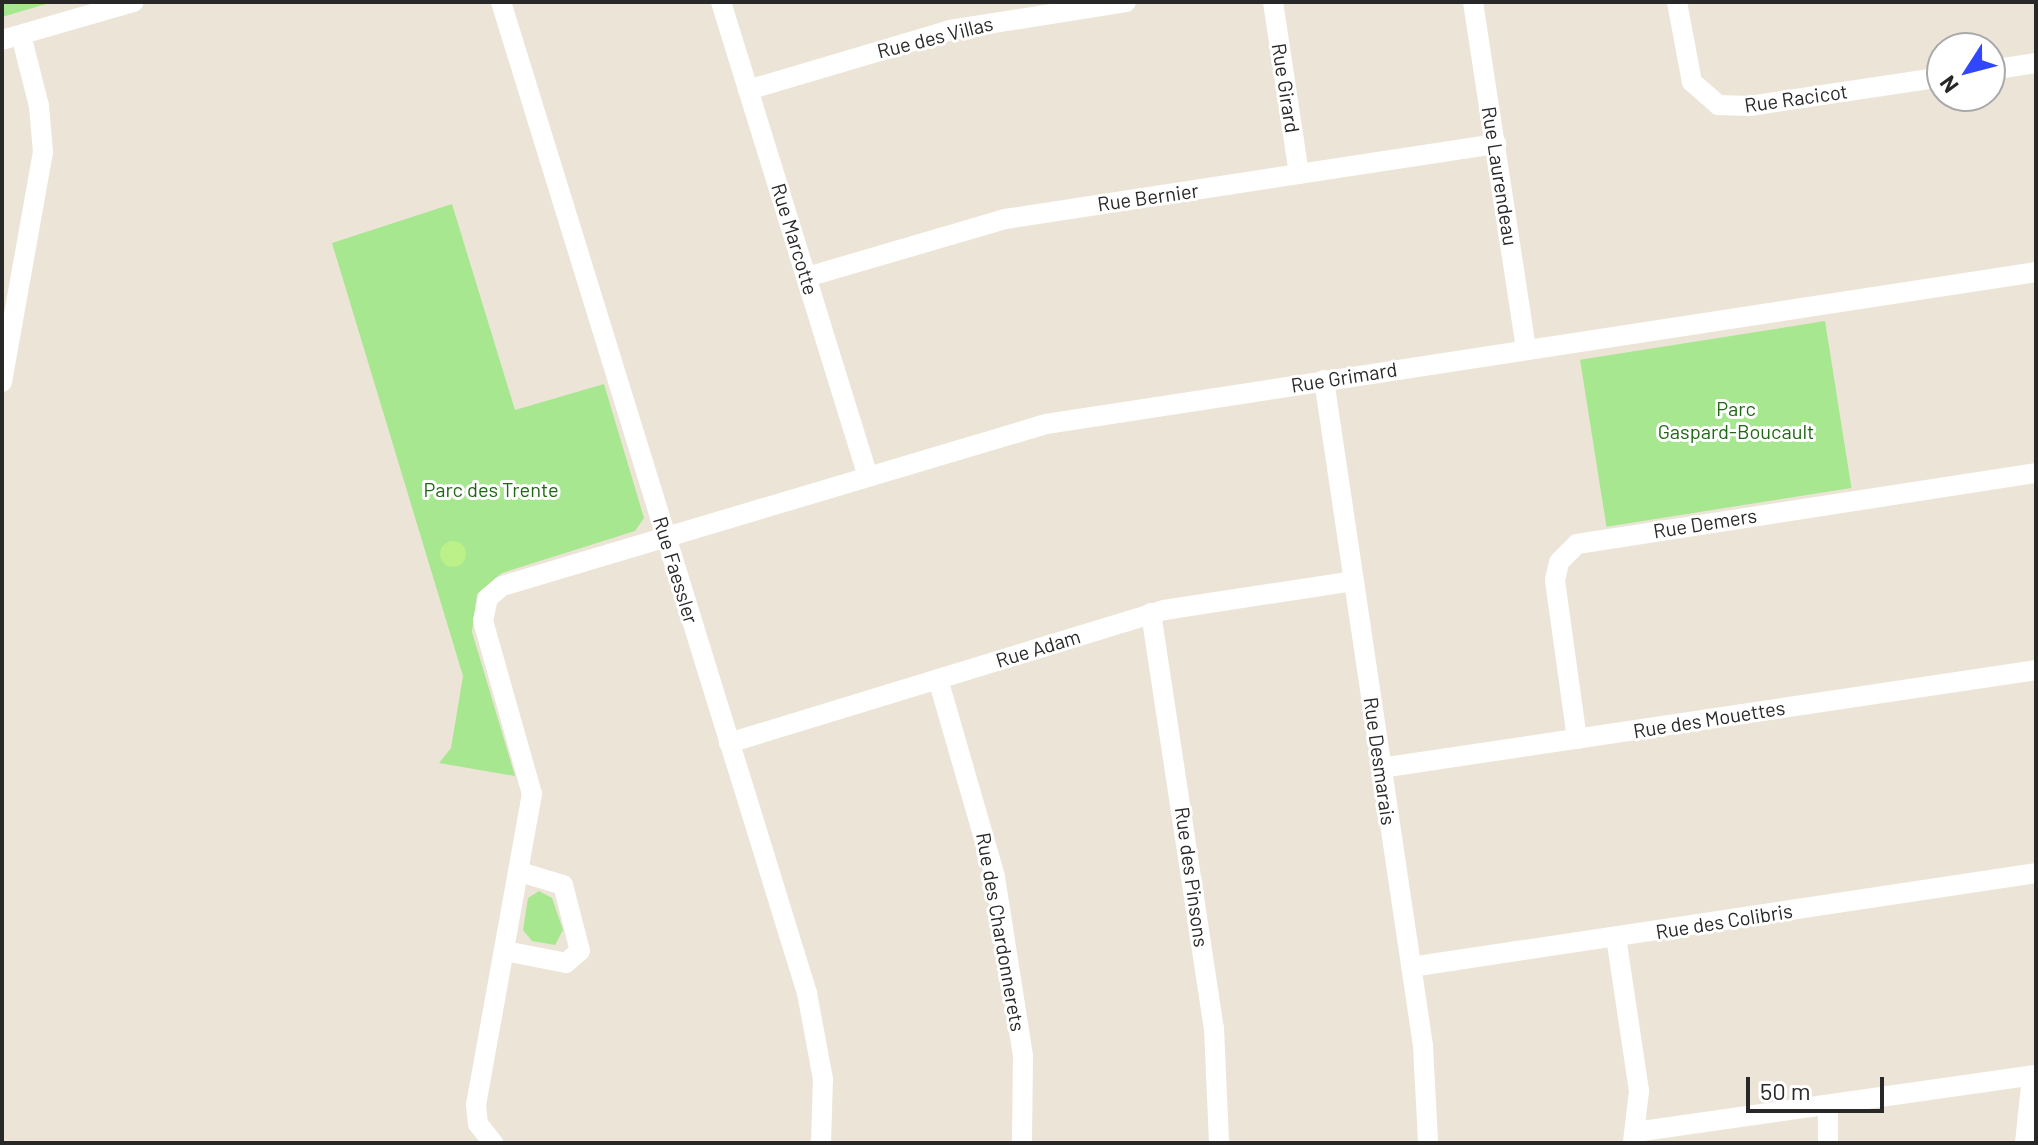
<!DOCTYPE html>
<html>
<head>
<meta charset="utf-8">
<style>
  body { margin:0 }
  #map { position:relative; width:2038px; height:1145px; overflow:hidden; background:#ece5d7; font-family:Barlow,sans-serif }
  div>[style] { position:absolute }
  .green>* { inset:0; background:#a6e78f; transform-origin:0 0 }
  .pitch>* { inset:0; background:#bcf089 }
  .round { border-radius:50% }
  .minor>* { height:20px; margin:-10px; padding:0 10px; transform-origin:10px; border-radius:10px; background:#fff }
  span { translate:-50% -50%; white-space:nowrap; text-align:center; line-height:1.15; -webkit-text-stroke:6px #fff; paint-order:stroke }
  .street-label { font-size:20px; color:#282828 }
  .park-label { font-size:20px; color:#1f6814 }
  .frame { position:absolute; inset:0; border:4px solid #282828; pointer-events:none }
  .north { position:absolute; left:1926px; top:32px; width:80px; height:80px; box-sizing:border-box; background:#fff; border:2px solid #a9a9a9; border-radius:50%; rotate:234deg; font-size:22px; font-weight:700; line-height:32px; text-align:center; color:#282828 }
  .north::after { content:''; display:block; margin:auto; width:28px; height:36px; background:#3147ff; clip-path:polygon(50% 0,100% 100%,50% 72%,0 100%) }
  .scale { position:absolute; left:1746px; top:1077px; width:138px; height:36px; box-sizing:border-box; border:4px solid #282828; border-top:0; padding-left:10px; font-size:24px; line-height:28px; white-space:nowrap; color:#282828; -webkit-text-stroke:6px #fff; paint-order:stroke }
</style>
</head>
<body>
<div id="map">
  <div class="green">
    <div style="clip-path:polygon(2px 2px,53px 2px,2px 17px)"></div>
    <div style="clip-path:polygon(452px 204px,515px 410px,604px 384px,644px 518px,635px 531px,502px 573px,477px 594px,472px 632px,515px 776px,439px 763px,451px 748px,463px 676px,332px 243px)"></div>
    <div style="left:1825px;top:321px;width:169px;height:248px;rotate:81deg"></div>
    <div style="clip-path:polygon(539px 891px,552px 898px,563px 930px,555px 945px,532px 941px,523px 930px,528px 898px)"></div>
  </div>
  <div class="pitch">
    <div class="round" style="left:440px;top:541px;width:26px;height:26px"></div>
  </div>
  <div class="minor">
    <div style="left:501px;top:2px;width:1037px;rotate:72.84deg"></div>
    <div style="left:807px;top:993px;width:87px;rotate:79.5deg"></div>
    <div style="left:823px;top:1079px;width:64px;rotate:91.8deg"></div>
    <div style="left:721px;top:2px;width:496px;rotate:72.8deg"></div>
    <div style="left:1273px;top:2px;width:174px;rotate:81.4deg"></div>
    <div style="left:1473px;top:2px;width:352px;rotate:81.3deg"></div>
    <div style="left:1677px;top:2px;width:81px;rotate:79.4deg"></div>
    <div style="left:1692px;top:82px;width:35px;rotate:41deg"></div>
    <div style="left:1718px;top:105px;width:31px;rotate:2deg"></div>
    <div style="left:1749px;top:106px;width:195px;rotate:-8.5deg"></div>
    <div style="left:2px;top:40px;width:137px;rotate:-16.1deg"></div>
    <div style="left:1990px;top:70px;width:47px;rotate:-8.7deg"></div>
    <div style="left:748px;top:90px;width:211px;rotate:-16.5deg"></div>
    <div style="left:950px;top:30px;width:178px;rotate:-9deg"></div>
    <div style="left:807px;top:277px;width:206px;rotate:-16.3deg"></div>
    <div style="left:1005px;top:219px;width:497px;rotate:-8.7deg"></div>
    <div style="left:1324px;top:380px;width:673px;rotate:81.54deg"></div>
    <div style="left:1423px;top:1046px;width:97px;rotate:87deg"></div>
    <div style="left:2px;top:382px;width:234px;rotate:-79.9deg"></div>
    <div style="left:43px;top:152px;width:46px;rotate:-95deg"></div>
    <div style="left:39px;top:106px;width:73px;rotate:-104.2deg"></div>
    <div style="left:1151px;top:613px;width:420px;rotate:81.4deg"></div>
    <div style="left:1214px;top:1028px;width:115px;rotate:87.5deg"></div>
    <div style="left:938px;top:679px;width:206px;rotate:73.9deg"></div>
    <div style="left:995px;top:877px;width:181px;rotate:81.1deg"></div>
    <div style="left:1023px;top:1056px;width:87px;rotate:90.7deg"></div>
    <div style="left:1577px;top:739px;width:161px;rotate:-97.9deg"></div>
    <div style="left:1555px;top:580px;width:18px;rotate:-77deg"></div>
    <div style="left:1559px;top:562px;width:25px;rotate:-45deg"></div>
    <div style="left:1577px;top:544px;width:464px;rotate:-8.8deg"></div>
    <div style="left:729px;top:743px;width:455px;rotate:-17deg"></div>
    <div style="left:1164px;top:610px;width:191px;rotate:-8.7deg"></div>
    <div style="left:1381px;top:768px;width:662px;rotate:-8.51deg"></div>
    <div style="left:1616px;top:937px;width:156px;rotate:81.5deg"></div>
    <div style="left:1639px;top:1091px;width:51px;rotate:96.7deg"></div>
    <div style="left:505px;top:951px;width:62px;rotate:11.1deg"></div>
    <div style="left:566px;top:963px;width:18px;rotate:-41deg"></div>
    <div style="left:580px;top:951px;width:68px;rotate:-104.4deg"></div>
    <div style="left:563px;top:885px;width:45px;rotate:-163.2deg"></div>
    <div style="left:1411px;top:967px;width:632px;rotate:-8.55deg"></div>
    <div style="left:1828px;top:1106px;width:37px;rotate:90deg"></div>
    <div style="left:1635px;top:1132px;width:405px;rotate:-8.1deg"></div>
    <div style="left:493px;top:1143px;width:24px;rotate:-128deg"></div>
    <div style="left:478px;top:1124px;width:19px;rotate:-96deg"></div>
    <div style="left:476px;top:1105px;width:316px;rotate:-79.8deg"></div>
    <div style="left:532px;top:794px;width:180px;rotate:-105.8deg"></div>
    <div style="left:483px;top:621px;width:24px;rotate:-78deg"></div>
    <div style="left:488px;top:598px;width:18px;rotate:-41deg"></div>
    <div style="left:502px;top:586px;width:568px;rotate:-16.58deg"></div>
    <div style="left:1046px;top:424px;width:1002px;rotate:-8.73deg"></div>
    <div style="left:2025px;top:1143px;width:67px;rotate:-84deg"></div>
  </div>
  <div class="street-label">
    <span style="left:935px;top:37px;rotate:-14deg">Rue des Villas</span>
    <span style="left:1286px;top:88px;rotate:81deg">Rue Girard</span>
    <span style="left:1796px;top:98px;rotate:-8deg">Rue Racicot</span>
    <span style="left:1500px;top:176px;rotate:81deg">Rue Laurendeau</span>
    <span style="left:1148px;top:197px;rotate:-8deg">Rue Bernier</span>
    <span style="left:795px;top:239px;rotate:73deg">Rue Marcotte</span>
    <span style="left:1344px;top:377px;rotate:-9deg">Rue Grimard</span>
    <span style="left:1705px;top:523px;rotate:-9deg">Rue Demers</span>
    <span style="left:676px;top:570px;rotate:73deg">Rue Faessler</span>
    <span style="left:1038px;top:648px;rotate:-17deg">Rue Adam</span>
    <span style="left:1709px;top:719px;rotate:-9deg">Rue des Mouettes</span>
    <span style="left:1380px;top:761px;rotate:82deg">Rue Desmarais</span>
    <span style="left:1192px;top:877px;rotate:82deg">Rue des Pinsons</span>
    <span style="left:1724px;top:921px;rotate:-9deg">Rue des Colibris</span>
    <span style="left:1001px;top:932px;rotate:80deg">Rue des Chardonnerets</span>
  </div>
  <div class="park-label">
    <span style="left:1736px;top:420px">Parc<br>Gaspard-Boucault</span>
    <span style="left:491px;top:489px">Parc des Trente</span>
  </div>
  <div class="frame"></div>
  <div class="north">N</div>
  <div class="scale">50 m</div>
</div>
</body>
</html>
